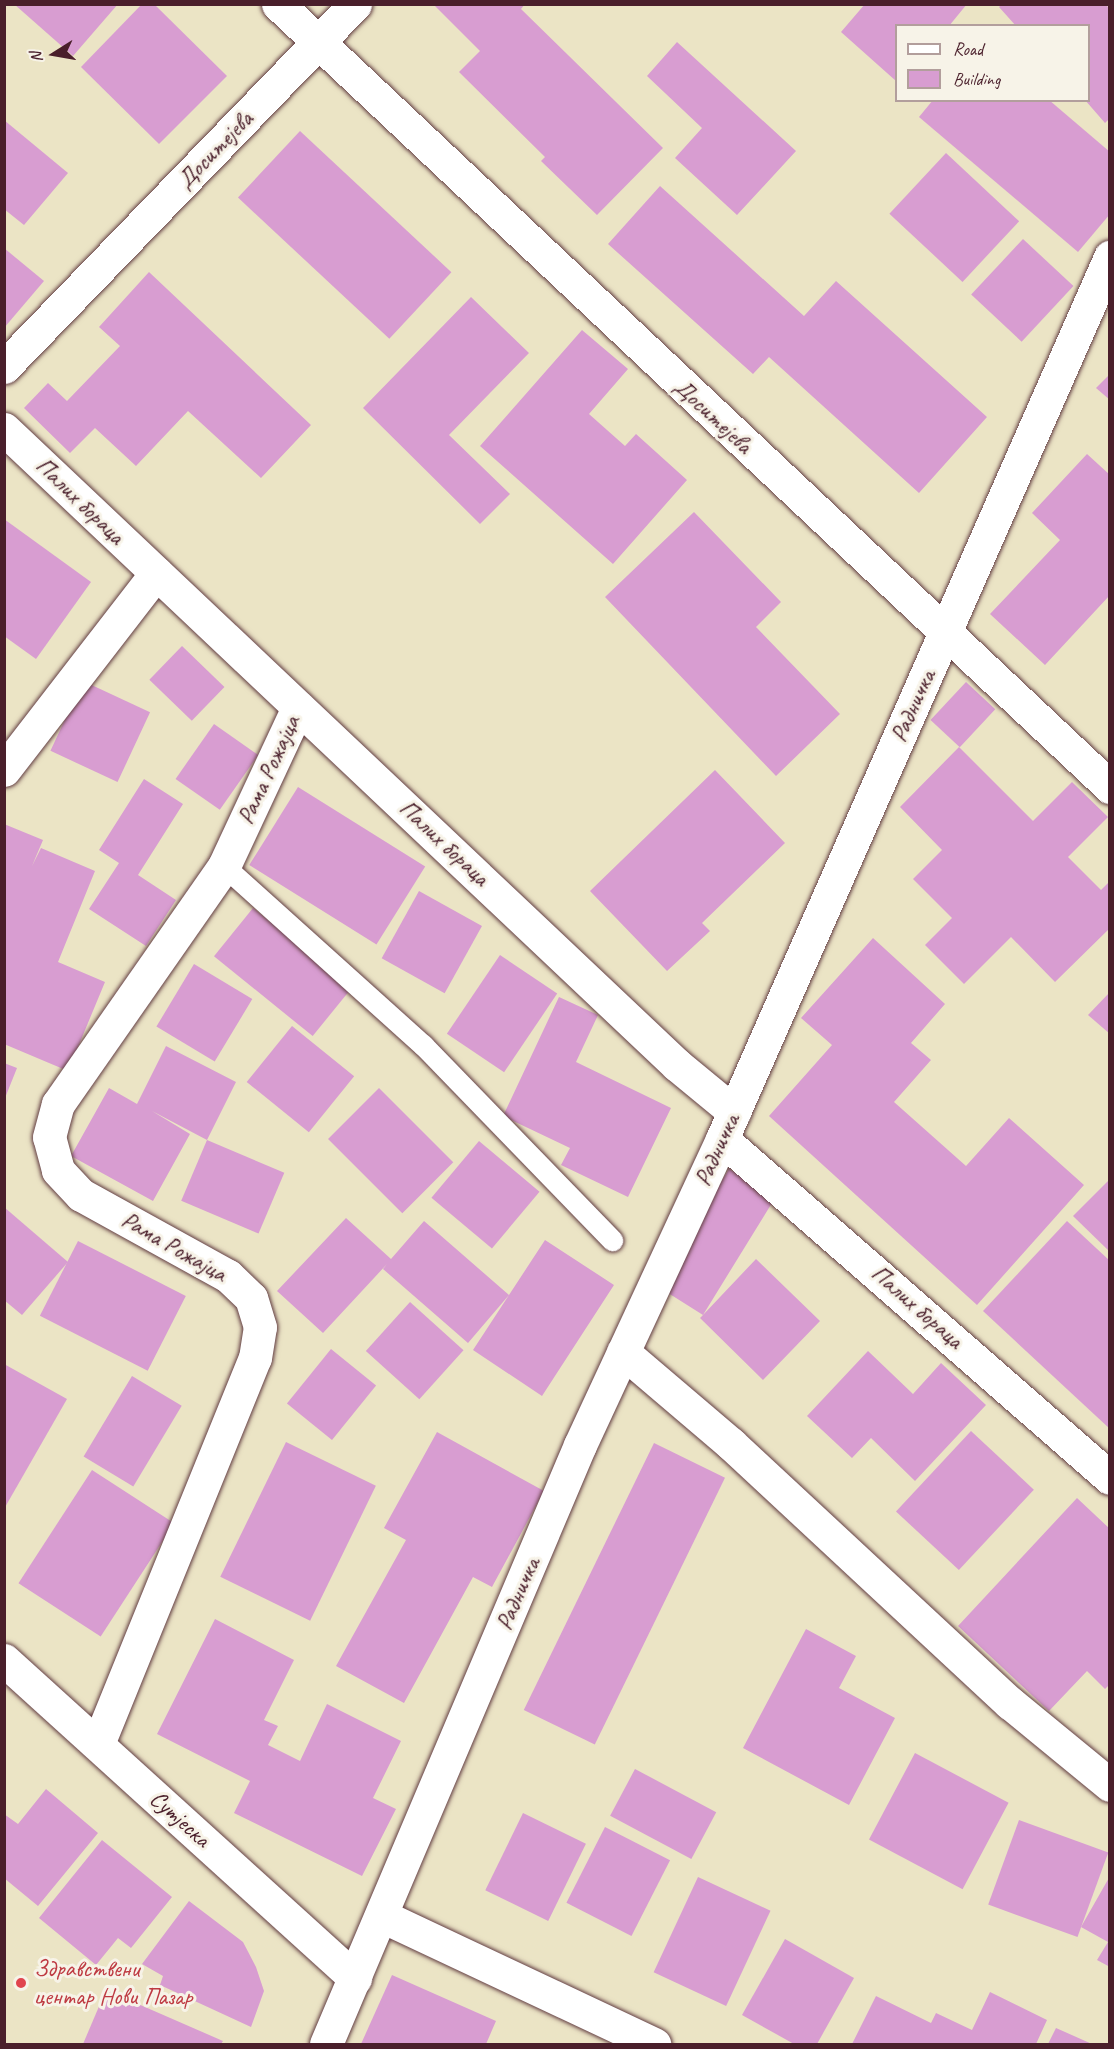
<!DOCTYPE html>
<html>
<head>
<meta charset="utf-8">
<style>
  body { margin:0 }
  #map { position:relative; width:1114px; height:2049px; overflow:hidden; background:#ebe4c5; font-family:Caveat,sans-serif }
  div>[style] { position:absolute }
  .building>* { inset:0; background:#d89dd1; transform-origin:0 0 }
  .roads { filter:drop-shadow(0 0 2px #623d42) drop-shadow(0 0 2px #623d42) }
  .lane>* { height:21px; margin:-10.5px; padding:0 10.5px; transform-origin:10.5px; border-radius:10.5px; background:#fff }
  .street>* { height:33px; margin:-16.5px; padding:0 16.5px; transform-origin:16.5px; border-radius:16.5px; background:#fff }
  .secondary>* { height:33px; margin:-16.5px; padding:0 16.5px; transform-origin:16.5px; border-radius:16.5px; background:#fff }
  .dots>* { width:16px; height:16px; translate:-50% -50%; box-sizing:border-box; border:3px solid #f7f3e8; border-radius:50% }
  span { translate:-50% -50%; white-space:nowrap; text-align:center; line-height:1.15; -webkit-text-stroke:6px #f7f3e8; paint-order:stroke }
  .street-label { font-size:24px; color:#4a1f2b }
  .health-label { font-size:24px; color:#be3a42 }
  .left { translate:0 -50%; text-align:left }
  .frame { position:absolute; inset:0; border:6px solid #4a1f2b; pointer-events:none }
  .legend { position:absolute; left:895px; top:24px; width:195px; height:78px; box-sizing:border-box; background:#f7f3e8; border:2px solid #b29e9c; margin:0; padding:8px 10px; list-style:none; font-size:18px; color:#4a1f2b }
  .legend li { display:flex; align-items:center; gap:12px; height:30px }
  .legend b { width:30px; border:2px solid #b29e9c }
  .north { position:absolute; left:24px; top:24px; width:60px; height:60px; -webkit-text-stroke:4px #f7f3e8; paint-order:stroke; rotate:259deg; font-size:16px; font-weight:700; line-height:24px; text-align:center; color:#4a1f2b }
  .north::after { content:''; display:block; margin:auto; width:21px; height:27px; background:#4a1f2b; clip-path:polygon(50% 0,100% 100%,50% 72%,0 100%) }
</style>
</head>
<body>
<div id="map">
  <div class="building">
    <div style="clip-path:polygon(14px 4px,118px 4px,73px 56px)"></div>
    <div style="clip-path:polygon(142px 4px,154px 4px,227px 76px,159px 144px,81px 67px)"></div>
    <div style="clip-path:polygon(433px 4px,525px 4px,521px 9px,663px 148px,597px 215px,541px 161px,545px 157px,459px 72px,480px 51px)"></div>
    <div style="clip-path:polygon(865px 4px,967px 4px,949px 26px,896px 26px,896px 81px,841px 32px)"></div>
    <div style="clip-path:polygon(1002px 4px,1105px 4px,1110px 9px,1110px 118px,1105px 123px,1085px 100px,1089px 100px,1089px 26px,1016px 26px,999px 7px)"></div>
    <div style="clip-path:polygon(677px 42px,796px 151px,737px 215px,675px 158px,702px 128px,647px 76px)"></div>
    <div style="clip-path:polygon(933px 100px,1049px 100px,1110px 152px,1110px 214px,1078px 252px,919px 117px)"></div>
    <div style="clip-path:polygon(4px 120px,68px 173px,24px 225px,4px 209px)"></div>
    <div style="left:300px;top:131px;width:207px;height:91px;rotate:43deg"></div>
    <div style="left:946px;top:153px;width:100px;height:83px;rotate:43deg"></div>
    <div style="clip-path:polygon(660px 186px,804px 316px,836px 281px,987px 417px,919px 493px,769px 357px,753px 374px,608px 244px)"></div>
    <div style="left:1023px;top:239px;width:69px;height:76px;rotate:43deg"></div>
    <div style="clip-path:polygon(4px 248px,44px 281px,4px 328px)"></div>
    <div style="clip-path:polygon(149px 272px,311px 425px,261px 478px,188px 411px,136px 466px,95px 428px,70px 453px,24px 408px,48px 383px,67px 401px,120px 346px,99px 327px)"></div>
    <div style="clip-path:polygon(471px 297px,529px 353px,449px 435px,510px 494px,480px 524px,363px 408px)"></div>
    <div style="clip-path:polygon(582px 330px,628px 369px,589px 414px,625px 446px,636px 434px,687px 480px,613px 564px,480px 446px)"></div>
    <div style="clip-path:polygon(1110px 374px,1110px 400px,1096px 388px)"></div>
    <div style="clip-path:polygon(1087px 454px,1110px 475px,1110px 595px,1045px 665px,990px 614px,1060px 540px,1032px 513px)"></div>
    <div style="clip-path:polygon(694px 512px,781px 602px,756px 627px,840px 714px,776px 776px,605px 597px)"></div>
    <div style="clip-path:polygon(4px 519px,91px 582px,36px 659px,4px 636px)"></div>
    <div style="left:182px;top:646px;width:59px;height:47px;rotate:44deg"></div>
    <div style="left:83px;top:681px;width:74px;height:77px;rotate:25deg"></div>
    <div style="left:966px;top:682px;width:40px;height:52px;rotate:43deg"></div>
    <div style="left:214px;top:724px;width:54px;height:67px;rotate:35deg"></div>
    <div style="clip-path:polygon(959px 747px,1033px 821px,1072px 782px,1108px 817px,1068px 857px,1101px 890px,1110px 881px,1110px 928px,1055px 982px,1011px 937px,964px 984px,925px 945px,952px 918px,913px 879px,942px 850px,900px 807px)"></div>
    <div style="clip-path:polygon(715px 770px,785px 843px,702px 923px,710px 931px,667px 971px,590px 891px)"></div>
    <div style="clip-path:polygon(144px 779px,183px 804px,138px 875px,176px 900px,146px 946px,89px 909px,119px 863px,99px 850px)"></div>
    <div style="left:298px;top:787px;width:150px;height:92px;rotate:32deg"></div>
    <div style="clip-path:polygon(4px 824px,43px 840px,32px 866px,41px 848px,95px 871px,58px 962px,105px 982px,68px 1071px,4px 1044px)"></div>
    <div style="left:419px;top:891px;width:72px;height:77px;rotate:29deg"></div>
    <div style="left:253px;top:908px;width:127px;height:62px;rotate:39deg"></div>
    <div style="clip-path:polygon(873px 938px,945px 1004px,911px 1043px,931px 1060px,894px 1102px,966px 1166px,1009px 1118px,1084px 1185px,977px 1305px,769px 1116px,832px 1045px,801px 1018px)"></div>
    <div style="left:500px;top:955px;width:69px;height:95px;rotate:34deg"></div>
    <div style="left:194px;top:964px;width:68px;height:73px;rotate:31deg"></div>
    <div style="clip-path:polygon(1110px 992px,1110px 1034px,1088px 1015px)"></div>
    <div style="clip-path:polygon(559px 997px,598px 1015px,576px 1062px,671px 1108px,628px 1197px,561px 1165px,570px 1148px,503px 1116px)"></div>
    <div style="left:292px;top:1026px;width:80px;height:72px;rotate:39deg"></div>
    <div style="clip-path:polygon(166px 1046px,236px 1082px,207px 1140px,152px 1111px,190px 1134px,153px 1201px,71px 1156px,109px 1088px,137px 1104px)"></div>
    <div style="clip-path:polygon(4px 1063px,17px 1068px,5px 1098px,4px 1098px)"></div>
    <div style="left:379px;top:1088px;width:105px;height:72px;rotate:45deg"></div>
    <div style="left:207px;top:1140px;width:84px;height:66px;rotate:23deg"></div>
    <div style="left:479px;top:1141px;width:79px;height:74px;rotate:40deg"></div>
    <div style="clip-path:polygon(729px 1169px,775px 1198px,703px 1315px,756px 1259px,820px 1321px,763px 1380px,700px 1318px,703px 1315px,657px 1286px)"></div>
    <div style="clip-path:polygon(1110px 1179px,1110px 1252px,1073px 1216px)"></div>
    <div style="clip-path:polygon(4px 1207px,68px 1262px,22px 1315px,4px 1300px)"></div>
    <div style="clip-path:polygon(346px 1218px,391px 1259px,424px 1221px,509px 1295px,545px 1240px,614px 1285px,542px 1396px,473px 1350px,509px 1295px,468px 1343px,383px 1269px,387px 1264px,323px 1333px,277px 1291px)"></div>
    <div style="clip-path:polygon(1067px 1221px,1110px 1261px,1110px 1429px,983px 1311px)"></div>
    <div style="left:78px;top:1241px;width:121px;height:84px;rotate:27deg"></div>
    <div style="left:410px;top:1302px;width:72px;height:66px;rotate:42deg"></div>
    <div style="left:331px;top:1349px;width:58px;height:70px;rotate:39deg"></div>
    <div style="clip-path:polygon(868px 1351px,913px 1394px,941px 1363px,986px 1405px,915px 1481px,871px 1438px,852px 1458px,807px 1416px)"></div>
    <div style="clip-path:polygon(4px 1364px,67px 1399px,4px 1509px)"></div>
    <div style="left:132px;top:1376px;width:58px;height:94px;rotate:31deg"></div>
    <div style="left:971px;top:1431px;width:86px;height:110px;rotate:43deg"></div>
    <div style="clip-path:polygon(437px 1432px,544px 1491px,492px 1587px,473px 1577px,404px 1703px,336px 1666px,406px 1540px,384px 1528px)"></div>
    <div style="left:286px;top:1442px;width:100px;height:150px;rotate:26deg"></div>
    <div style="left:654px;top:1443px;width:79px;height:297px;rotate:26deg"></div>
    <div style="left:92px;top:1470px;width:98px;height:135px;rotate:33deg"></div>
    <div style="clip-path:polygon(1077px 1498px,1110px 1529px,1110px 1684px,1105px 1689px,1087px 1671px,1049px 1711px,958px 1626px)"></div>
    <div style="clip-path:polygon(215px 1619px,294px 1660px,264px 1720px,278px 1726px,268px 1745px,300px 1761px,327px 1704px,401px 1741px,373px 1798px,396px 1809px,362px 1876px,234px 1813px,250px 1781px,157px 1734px)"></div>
    <div style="clip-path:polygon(806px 1629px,856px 1656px,839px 1688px,895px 1718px,849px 1805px,743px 1748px)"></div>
    <div style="left:915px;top:1753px;width:106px;height:98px;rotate:28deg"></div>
    <div style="left:635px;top:1769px;width:92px;height:53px;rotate:28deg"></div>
    <div style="clip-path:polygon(46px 1789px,98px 1833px,38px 1906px,4px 1878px,4px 1814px,18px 1824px)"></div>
    <div style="left:523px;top:1813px;width:70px;height:86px;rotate:26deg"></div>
    <div style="left:1019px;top:1820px;width:95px;height:90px;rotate:20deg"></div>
    <div style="left:605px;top:1827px;width:73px;height:85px;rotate:27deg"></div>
    <div style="clip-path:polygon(102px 1840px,172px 1897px,131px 1948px,118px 1938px,96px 1965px,39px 1918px)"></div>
    <div style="clip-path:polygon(1110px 1876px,1110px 1967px,1097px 1960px,1108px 1942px,1081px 1927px)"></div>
    <div style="left:698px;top:1877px;width:80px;height:105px;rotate:25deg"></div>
    <div style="clip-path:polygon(189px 1901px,243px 1942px,256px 1967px,264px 1991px,251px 2027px,160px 1985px,163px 1976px,142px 1964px)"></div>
    <div style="clip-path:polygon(785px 1939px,854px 1978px,817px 2044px,794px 2044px,742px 2015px)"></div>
    <div style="clip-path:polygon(392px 1975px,496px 2021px,486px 2044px,361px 2044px)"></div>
    <div style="clip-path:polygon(106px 1990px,223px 2041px,221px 2044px,83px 2044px)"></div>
    <div style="clip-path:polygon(990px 1992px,1047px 2020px,1036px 2044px,852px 2044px,876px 1996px,931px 2023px,936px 2013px,972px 2030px)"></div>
    <div style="clip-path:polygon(1056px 2028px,1092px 2044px,1048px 2044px)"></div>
  </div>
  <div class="roads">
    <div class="lane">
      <div style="left:224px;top:866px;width:268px;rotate:42deg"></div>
      <div style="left:423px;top:1045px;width:272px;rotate:45.9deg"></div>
    </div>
    <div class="street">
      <div style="left:278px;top:4px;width:1143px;rotate:43.26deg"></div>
      <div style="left:4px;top:367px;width:505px;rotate:-45.96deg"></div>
      <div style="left:4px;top:429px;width:926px;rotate:43.38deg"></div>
      <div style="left:677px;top:1065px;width:74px;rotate:39.5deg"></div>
      <div style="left:4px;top:770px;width:249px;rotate:-52.3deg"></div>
      <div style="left:722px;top:1139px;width:515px;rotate:41.14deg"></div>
      <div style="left:623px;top:1352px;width:142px;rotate:40.4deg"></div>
      <div style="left:731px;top:1444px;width:381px;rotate:42.9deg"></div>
      <div style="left:1010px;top:1703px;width:129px;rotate:39.4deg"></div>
      <div style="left:4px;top:1660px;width:474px;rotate:42.2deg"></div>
      <div style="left:98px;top:1744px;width:417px;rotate:-67.9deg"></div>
      <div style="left:255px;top:1358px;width:31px;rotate:-81deg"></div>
      <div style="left:260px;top:1327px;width:30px;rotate:-107deg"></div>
      <div style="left:251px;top:1298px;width:32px;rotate:-136deg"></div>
      <div style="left:228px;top:1276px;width:168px;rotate:-151.1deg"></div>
      <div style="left:81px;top:1195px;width:34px;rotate:-133deg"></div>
      <div style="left:58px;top:1170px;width:34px;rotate:-105deg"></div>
      <div style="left:49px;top:1137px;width:34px;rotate:-75deg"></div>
      <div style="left:58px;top:1104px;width:290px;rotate:-55.1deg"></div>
      <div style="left:224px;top:866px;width:175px;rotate:-65deg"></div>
      <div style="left:382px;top:1916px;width:301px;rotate:25.2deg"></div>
    </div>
    <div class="secondary">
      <div style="left:326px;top:2044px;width:651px;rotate:-67.02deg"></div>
      <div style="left:580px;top:1445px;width:337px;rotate:-65.1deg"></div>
      <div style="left:722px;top:1139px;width:964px;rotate:-66.25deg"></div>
    </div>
  </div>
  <div class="dots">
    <div style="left:21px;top:1983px;background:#e0444e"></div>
  </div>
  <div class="street-label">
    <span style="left:215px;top:150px;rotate:-46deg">Доситејева</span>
    <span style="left:713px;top:416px;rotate:43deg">Доситејева</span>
    <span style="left:80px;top:501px;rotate:44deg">Палих бораца</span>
    <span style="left:913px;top:706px;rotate:-66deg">Радничка</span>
    <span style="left:269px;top:770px;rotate:-65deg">Рама Рожајца</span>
    <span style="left:444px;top:843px;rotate:43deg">Палих бораца</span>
    <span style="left:717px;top:1150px;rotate:-66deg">Радничка</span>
    <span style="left:174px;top:1247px;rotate:30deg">Рама Рожајца</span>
    <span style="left:917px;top:1307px;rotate:41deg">Палих бораца</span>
    <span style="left:518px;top:1594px;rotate:-67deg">Радничка</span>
    <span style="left:180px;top:1819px;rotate:42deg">Сутјеска</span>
  </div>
  <div class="health-label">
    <span class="left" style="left:34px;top:1983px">Здравствени<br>центар Нови Пазар</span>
  </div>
  <div class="frame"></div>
  <ul class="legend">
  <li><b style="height:8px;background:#fff"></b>Road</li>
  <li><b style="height:16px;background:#d89dd1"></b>Building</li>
  </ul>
  <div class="north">N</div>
</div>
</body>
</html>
